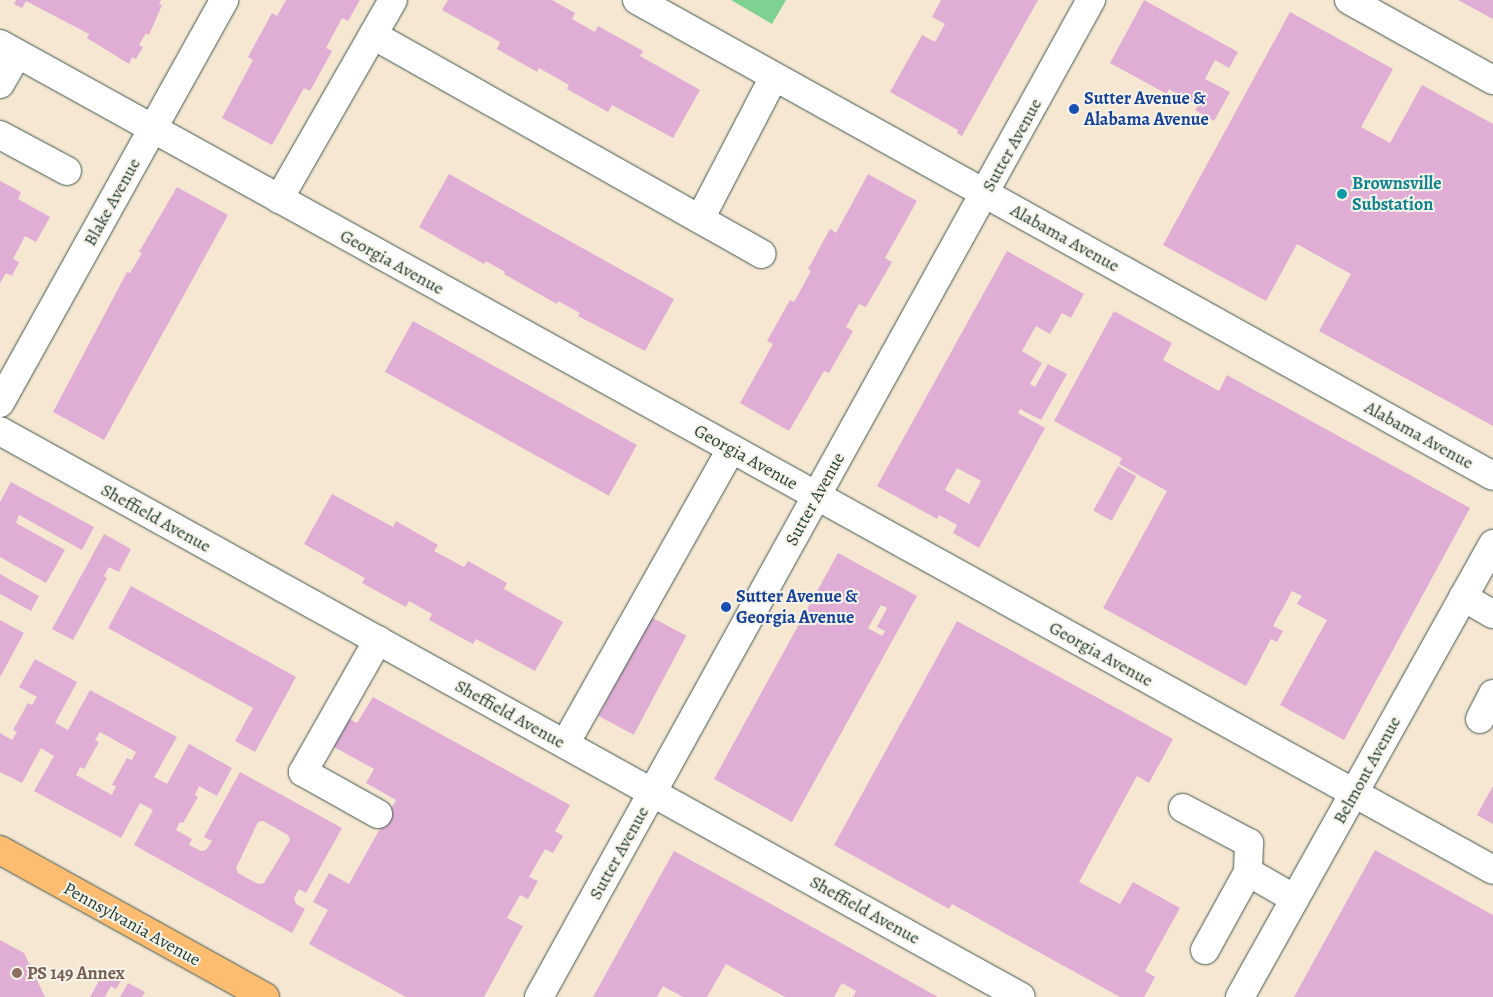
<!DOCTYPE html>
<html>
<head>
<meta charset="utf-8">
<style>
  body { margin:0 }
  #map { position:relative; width:1493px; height:997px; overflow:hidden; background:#f5e7d2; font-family:Alegreya,serif }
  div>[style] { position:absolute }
  .green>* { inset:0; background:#7fd192 }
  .building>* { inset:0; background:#e0aed5; transform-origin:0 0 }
  .roads { filter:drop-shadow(0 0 1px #3f564c) drop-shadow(0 0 1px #3f564c) }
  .minor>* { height:28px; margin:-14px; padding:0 14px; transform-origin:14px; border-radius:14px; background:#fff }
  .major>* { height:28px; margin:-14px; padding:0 14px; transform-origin:14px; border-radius:14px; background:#fdbc6f }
  .dots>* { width:14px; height:14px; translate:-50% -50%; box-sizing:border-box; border:2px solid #f7f3e8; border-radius:50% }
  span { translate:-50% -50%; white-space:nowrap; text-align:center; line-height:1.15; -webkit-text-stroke:4px #f7f3e8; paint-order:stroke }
  .transit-label { font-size:18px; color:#164399; font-weight:700 }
  .left { translate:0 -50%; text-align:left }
  .street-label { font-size:18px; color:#1f3d34 }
  .culture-label { font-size:18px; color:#0d838f; font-weight:700 }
  .education-label { font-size:18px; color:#785e54; font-weight:700 }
</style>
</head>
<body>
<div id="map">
  <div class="green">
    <div style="clip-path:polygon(731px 0,786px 0,772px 24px)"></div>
  </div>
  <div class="building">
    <div style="clip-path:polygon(16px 0,161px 0,159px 4px,162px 5px,149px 35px,146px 33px,139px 45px,143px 47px,136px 59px,132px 57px,129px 64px,87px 38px,89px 34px,26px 1px,22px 8px,14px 4px)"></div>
    <div style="clip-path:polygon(286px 0,360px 0,348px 21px,342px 18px,326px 48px,332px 51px,310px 91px,304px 88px,272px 145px,222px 118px,253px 60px,248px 57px,272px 13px,277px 16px)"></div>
    <div style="clip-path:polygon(448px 0,552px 0,575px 13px,572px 19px,595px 32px,598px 26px,643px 51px,640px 56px,700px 90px,673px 138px,612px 105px,608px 112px,567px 89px,569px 85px,539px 68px,537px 72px,497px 49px,500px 42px,442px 10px)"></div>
    <div style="clip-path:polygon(941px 0,1038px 0,962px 136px,957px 133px,958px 130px,890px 92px,922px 35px,935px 42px,945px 24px,932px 17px)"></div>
    <div style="clip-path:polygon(1144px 0,1238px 52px,1229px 68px,1215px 60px,1205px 79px,1230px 92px,1214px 121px,1195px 110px,1198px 106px,1169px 89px,1167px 94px,1110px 63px)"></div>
    <div style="clip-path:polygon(1458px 0,1493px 0,1493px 19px)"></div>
    <div style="clip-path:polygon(1290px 12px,1393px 69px,1361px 127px,1390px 143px,1422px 85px,1493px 124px,1493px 426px,1319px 331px,1351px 274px,1331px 263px,1297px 244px,1266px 301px,1163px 245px)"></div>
    <div style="clip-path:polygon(449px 174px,674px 299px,645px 351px,578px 316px,580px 313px,558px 301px,557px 304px,504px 274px,505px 272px,486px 261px,484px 264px,419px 227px)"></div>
    <div style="clip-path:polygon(868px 174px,917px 201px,885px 258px,892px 262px,866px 307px,859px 304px,846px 327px,853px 331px,829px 373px,824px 371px,789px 431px,740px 403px,773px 344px,767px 341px,790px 300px,794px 302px,811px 271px,808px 269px,830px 229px,836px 233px)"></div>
    <div style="clip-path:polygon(0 181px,21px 192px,18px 199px,50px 217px,36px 242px,25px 236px,13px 259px,19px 262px,12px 276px,6px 273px,0 283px)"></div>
    <div style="clip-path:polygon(177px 187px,228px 215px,104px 440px,53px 412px,127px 272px,130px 273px,142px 253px,139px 252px)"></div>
    <div style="clip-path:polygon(evenodd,1007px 251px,1084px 294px,1071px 318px,1062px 313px,1050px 334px,1036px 326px,1022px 351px,1042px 363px,1030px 384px,1035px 387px,1048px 364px,1067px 374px,1041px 420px,1020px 409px,1018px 413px,1045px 428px,979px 548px,953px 533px,957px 525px,939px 515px,937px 519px,877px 486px,1007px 251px,957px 468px,981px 481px,969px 504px,945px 490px,957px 468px)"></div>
    <div style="clip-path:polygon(1114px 311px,1172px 343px,1163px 360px,1219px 391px,1227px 375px,1470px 508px,1344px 740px,1280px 705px,1327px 620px,1297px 604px,1302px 596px,1292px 591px,1273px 626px,1283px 631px,1277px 642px,1271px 639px,1246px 686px,1103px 608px,1167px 491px,1119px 464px,1122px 458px,1054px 421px)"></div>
    <div style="left:413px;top:321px;width:256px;height:58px;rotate:29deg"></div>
    <div style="left:1118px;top:466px;width:21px;height:51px;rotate:29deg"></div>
    <div style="clip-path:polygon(11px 482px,94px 527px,82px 550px,19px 515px,16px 523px,65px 550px,46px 583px,0 557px,0 502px)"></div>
    <div style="clip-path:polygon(332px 494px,393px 527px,396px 521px,438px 545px,434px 551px,464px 567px,468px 561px,507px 583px,504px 589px,563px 622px,535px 671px,476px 639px,473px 644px,429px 620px,432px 614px,409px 601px,406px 607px,362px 583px,365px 578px,304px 544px)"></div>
    <div style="clip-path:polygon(104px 534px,131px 549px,119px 572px,109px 567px,104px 576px,107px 578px,73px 640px,52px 629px)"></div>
    <div style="clip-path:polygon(evenodd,838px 553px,917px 596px,792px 822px,714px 779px,838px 553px,881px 605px,887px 608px,877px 627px,885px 631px,882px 636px,868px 628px,881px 605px)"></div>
    <div style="clip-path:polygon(0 574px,39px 596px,31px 611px,0 594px)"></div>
    <div style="clip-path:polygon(131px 586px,296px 677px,255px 752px,235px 741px,253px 708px,108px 628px)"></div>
    <div style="left:651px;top:617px;width:40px;height:112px;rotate:28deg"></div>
    <div style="clip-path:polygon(0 620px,24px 633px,0 677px)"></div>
    <div style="clip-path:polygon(957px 621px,1173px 739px,1149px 783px,1137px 776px,1079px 882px,1120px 904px,1133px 882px,1180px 908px,1145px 971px,1155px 977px,1144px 997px,1120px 997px,952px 904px,949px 909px,834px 845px)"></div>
    <div style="clip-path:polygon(evenodd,35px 659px,77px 682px,55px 723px,68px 730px,90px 690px,177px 737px,154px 777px,167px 784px,189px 744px,232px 768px,217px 796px,199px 786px,195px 795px,198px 797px,183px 823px,180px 822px,176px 830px,192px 839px,189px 845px,201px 851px,206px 850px,212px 841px,204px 837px,240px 772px,342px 828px,306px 893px,299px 889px,294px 898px,296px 904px,305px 909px,292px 933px,134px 845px,153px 810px,140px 803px,121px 838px,34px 791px,54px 756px,41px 748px,22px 783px,0 772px,0 733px,12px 740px,17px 732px,13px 730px,28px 703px,32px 705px,37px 697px,19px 687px,35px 659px,100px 732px,136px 752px,132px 760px,127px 758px,112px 785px,116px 786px,112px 795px,76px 775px,80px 767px,84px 769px,99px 742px,95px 740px,100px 732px,35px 659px,263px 821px,288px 835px,290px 840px,264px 883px,258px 884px,238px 873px,236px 868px,258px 822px,263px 821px)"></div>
    <div style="clip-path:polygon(373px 697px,570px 805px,555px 831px,563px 836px,553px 853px,545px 849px,529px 877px,538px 881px,528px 899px,520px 895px,507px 918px,523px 926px,484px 997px,406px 997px,309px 944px,328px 910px,313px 902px,329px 873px,349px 884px,396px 800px,366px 783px,374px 769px,332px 746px,348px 718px,357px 723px)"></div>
    <div style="clip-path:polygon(1493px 786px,1493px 824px,1477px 815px)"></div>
    <div style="clip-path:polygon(1375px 850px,1493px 915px,1493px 997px,1294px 997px)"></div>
    <div style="clip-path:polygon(674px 851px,762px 899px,938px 997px,853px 997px,856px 991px,842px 983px,834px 997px,785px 997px,726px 964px,707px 997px,683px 997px,663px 986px,657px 997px,593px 997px)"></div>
    <div style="clip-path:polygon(0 940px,24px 953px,45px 997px,0 997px)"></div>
    <div style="clip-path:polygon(105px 970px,122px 979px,116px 989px,111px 986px,105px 997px,90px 997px)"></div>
    <div style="clip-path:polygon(128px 983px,145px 992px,142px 997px,120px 997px)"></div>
  </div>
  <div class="roads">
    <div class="minor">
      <div style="left:637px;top:0;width:979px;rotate:29.08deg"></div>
      <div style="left:1349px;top:0;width:165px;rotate:29.1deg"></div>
      <div style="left:373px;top:35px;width:446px;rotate:29.4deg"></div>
      <div style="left:0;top:44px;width:1706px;rotate:28.95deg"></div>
      <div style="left:0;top:84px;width:34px;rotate:-60deg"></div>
      <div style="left:0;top:135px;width:76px;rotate:28.2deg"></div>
      <div style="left:279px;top:199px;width:229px;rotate:-60.2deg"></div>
      <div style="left:700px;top:219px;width:160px;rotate:-62.5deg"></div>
      <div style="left:0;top:403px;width:461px;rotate:-60.9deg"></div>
      <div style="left:0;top:431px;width:1167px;rotate:29deg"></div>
      <div style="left:1463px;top:597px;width:34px;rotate:30deg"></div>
      <div style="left:378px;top:640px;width:152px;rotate:119.6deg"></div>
      <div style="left:303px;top:772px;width:86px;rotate:29.2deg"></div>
      <div style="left:1480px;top:719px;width:28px;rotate:-63deg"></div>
      <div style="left:565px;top:744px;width:338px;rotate:-60.6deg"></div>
      <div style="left:1183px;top:808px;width:75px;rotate:27.9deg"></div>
      <div style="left:1249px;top:843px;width:29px;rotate:92deg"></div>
      <div style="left:1205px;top:950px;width:89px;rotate:-61.1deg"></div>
      <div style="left:1248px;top:872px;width:54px;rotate:29.9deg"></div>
      <div style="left:539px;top:997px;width:1140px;rotate:-61.03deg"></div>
      <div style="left:1240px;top:997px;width:519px;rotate:-60.82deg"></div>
    </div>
    <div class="major">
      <div style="left:0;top:850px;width:303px;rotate:29deg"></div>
    </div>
  </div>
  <div class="dots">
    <div style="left:1074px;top:109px;background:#1a4fb4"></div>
    <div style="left:1342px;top:194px;background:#0f9aa8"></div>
    <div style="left:726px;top:607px;background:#1a4fb4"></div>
    <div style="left:17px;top:973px;background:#8d6e63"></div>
  </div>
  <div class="transit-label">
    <span class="left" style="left:1084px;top:109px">Sutter Avenue &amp;<br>Alabama Avenue</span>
    <span class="left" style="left:736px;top:607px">Sutter Avenue &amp;<br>Georgia Avenue</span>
  </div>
  <div class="street-label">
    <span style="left:1012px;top:145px;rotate:-61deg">Sutter Avenue</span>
    <span style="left:112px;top:202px;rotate:-61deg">Blake Avenue</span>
    <span style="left:1065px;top:238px;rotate:29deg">Alabama Avenue</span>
    <span style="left:392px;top:262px;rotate:29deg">Georgia Avenue</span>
    <span style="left:1419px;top:435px;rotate:29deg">Alabama Avenue</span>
    <span style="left:746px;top:457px;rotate:29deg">Georgia Avenue</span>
    <span style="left:815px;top:499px;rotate:-61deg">Sutter Avenue</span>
    <span style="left:156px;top:518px;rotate:29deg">Sheffield Avenue</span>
    <span style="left:1101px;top:654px;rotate:29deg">Georgia Avenue</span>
    <span style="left:510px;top:714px;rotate:29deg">Sheffield Avenue</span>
    <span style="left:1367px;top:770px;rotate:-61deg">Belmont Avenue</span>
    <span style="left:619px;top:853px;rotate:-61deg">Sutter Avenue</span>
    <span style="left:865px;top:910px;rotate:29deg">Sheffield Avenue</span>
    <span style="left:132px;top:924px;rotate:29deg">Pennsylvania Avenue</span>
  </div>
  <div class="culture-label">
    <span class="left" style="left:1352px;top:194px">Brownsville<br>Substation</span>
  </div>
  <div class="education-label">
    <span class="left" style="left:27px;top:973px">PS 149 Annex</span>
  </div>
</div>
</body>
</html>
